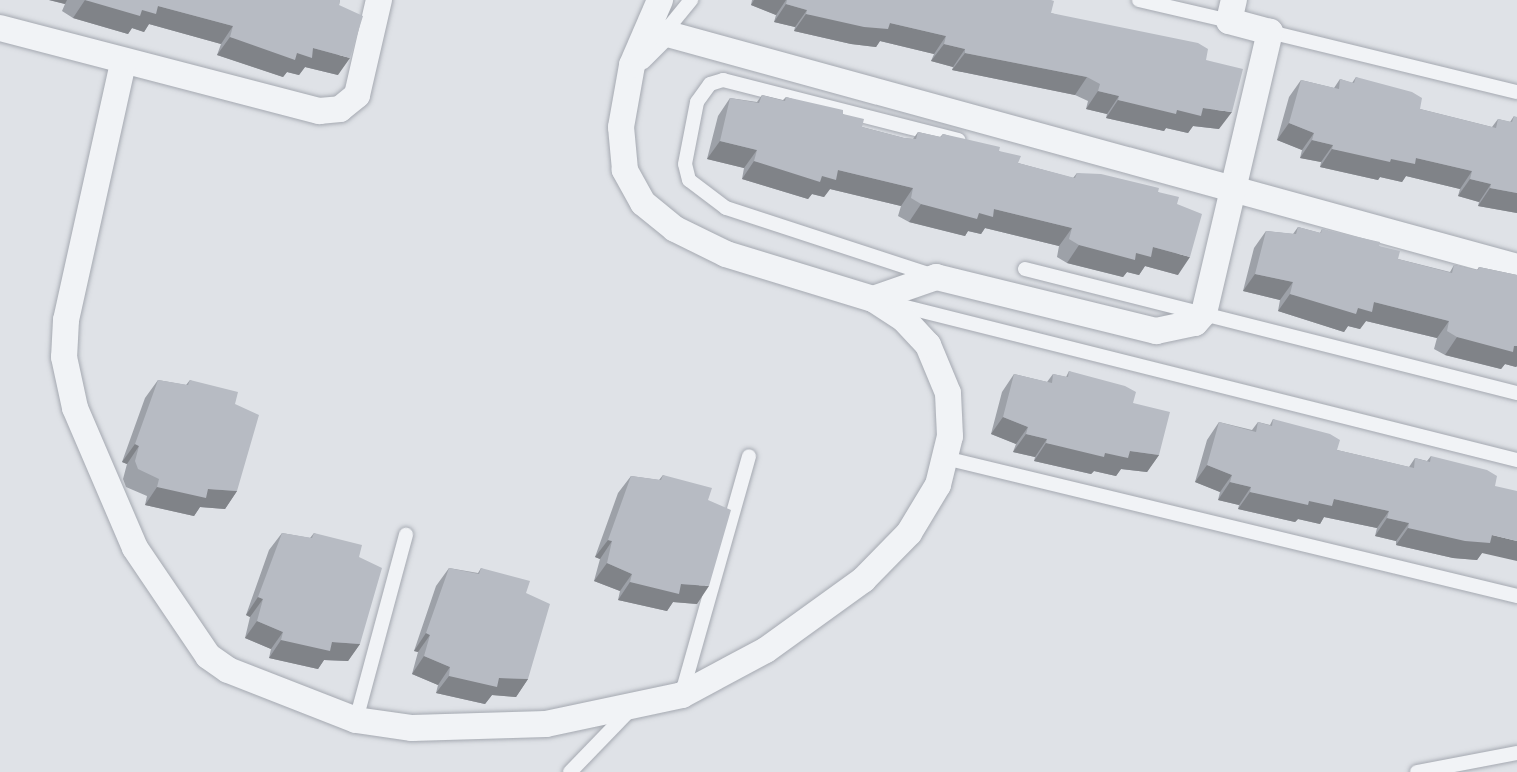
<!DOCTYPE html>
<html>
<head>
<meta charset="utf-8">
<style>
  body { margin:0 }
  #map { position:relative; width:1517px; height:772px; overflow:hidden; background:#dfe2e7; font-family:Roboto,sans-serif }
  div>[style] { position:absolute }
  .roads { filter:drop-shadow(0 0 2px #a5a9b1) drop-shadow(0 0 2px #a5a9b1) }
  .lane>* { height:14px; margin:-7px; padding:0 7px; transform-origin:7px; border-radius:7px; background:#f1f3f6 }
  .street>* { height:26px; margin:-13px; padding:0 13px; transform-origin:13px; border-radius:13px; background:#f1f3f6 }
  .wall>* { inset:0; background:#9da1a8 }
  .shaded-wall>* { inset:0; background:#808388 }
  .building>* { inset:0; background:#b7bbc3 }
  span { translate:-50% -50%; white-space:nowrap; text-align:center; line-height:1.15; -webkit-text-stroke:7px #eef1f5; paint-order:stroke }
</style>
</head>
<body>
<div id="map">
  <div class="roads">
    <div class="lane">
      <div style="left:1139px;top:0;width:92px;rotate:13.1deg"></div>
      <div style="left:1270px;top:32px;width:254px;rotate:13.7deg"></div>
      <div style="left:664px;top:33px;width:43px;rotate:-50.7deg"></div>
      <div style="left:1025px;top:269px;width:507px;rotate:14.15deg"></div>
      <div style="left:934px;top:276px;width:219px;rotate:-161.9deg"></div>
      <div style="left:726px;top:208px;width:46px;rotate:-142.9deg"></div>
      <div style="left:689px;top:180px;width:16px;rotate:-104deg"></div>
      <div style="left:685px;top:164px;width:63px;rotate:-79deg"></div>
      <div style="left:697px;top:102px;width:22px;rotate:-54deg"></div>
      <div style="left:710px;top:84px;width:14px;rotate:-17deg"></div>
      <div style="left:723px;top:80px;width:243px;rotate:14.3deg"></div>
      <div style="left:894px;top:304px;width:642px;rotate:14.06deg"></div>
      <div style="left:945px;top:458px;width:588px;rotate:13.56deg"></div>
      <div style="left:682px;top:693px;width:246px;rotate:-74.2deg"></div>
      <div style="left:356px;top:720px;width:192px;rotate:-74.9deg"></div>
      <div style="left:570px;top:772px;width:86px;rotate:-45.9deg"></div>
      <div style="left:1417px;top:772px;width:102px;rotate:-10.8deg"></div>
    </div>
    <div class="street">
      <div style="left:0;top:28px;width:330px;rotate:14.6deg"></div>
      <div style="left:319px;top:111px;width:21px;rotate:-5deg"></div>
      <div style="left:340px;top:109px;width:22px;rotate:-39deg"></div>
      <div style="left:357px;top:95px;width:98px;rotate:-77deg"></div>
      <div style="left:640px;top:57px;width:34px;rotate:-45deg"></div>
      <div style="left:664px;top:33px;width:885px;rotate:15.34deg"></div>
      <div style="left:123px;top:63px;width:263px;rotate:102.5deg"></div>
      <div style="left:66px;top:320px;width:37px;rotate:93deg"></div>
      <div style="left:64px;top:357px;width:52px;rotate:77.8deg"></div>
      <div style="left:75px;top:408px;width:152px;rotate:66.8deg"></div>
      <div style="left:135px;top:548px;width:130px;rotate:55.9deg"></div>
      <div style="left:208px;top:656px;width:24px;rotate:35deg"></div>
      <div style="left:228px;top:670px;width:137px;rotate:21.3deg"></div>
      <div style="left:356px;top:720px;width:57px;rotate:8.1deg"></div>
      <div style="left:412px;top:728px;width:134px;rotate:-1.7deg"></div>
      <div style="left:546px;top:724px;width:139px;rotate:-12deg"></div>
      <div style="left:682px;top:695px;width:95px;rotate:-28.2deg"></div>
      <div style="left:766px;top:650px;width:120px;rotate:-35.8deg"></div>
      <div style="left:863px;top:580px;width:66px;rotate:-45.6deg"></div>
      <div style="left:909px;top:533px;width:56px;rotate:-58.9deg"></div>
      <div style="left:938px;top:485px;width:50px;rotate:-76.2deg"></div>
      <div style="left:950px;top:436px;width:43px;rotate:-92.7deg"></div>
      <div style="left:948px;top:393px;width:52px;rotate:-112.6deg"></div>
      <div style="left:928px;top:345px;width:35px;rotate:-133deg"></div>
      <div style="left:904px;top:319px;width:37px;rotate:-147deg"></div>
      <div style="left:873px;top:299px;width:154px;rotate:-163deg"></div>
      <div style="left:726px;top:254px;width:57px;rotate:-153.9deg"></div>
      <div style="left:675px;top:229px;width:41px;rotate:-140.9deg"></div>
      <div style="left:643px;top:203px;width:38px;rotate:-119deg"></div>
      <div style="left:625px;top:170px;width:43px;rotate:-95.3deg"></div>
      <div style="left:621px;top:127px;width:63px;rotate:-79.9deg"></div>
      <div style="left:632px;top:65px;width:71px;rotate:-66.7deg"></div>
      <div style="left:873px;top:299px;width:67px;rotate:-19.2deg"></div>
      <div style="left:936px;top:277px;width:227px;rotate:13.8deg"></div>
      <div style="left:1156px;top:331px;width:40px;rotate:-12deg"></div>
      <div style="left:1195px;top:323px;width:13px;rotate:-48deg"></div>
      <div style="left:1204px;top:313px;width:289px;rotate:-76.8deg"></div>
      <div style="left:1270px;top:32px;width:42px;rotate:-165deg"></div>
      <div style="left:1229px;top:21px;width:22px;rotate:-77deg"></div>
    </div>
  </div>
  <div class="wall">
    <div style="clip-path:polygon(49px 0,340px 0,339px 5px,338px 75px,305px 67px,299px 75px,287px 72px,283px 77px,217px 55px,221px 44px,149px 24px,144px 32px,132px 28px,128px 34px,73px 18px,62px 11px,65px 4px)"></div>
    <div style="clip-path:polygon(752px 0,1051px 0,1051px 13px,1206px 60px,1219px 129px,1193px 126px,1188px 133px,1166px 128px,1164px 131px,1106px 118px,1107px 114px,1086px 109px,1088px 101px,1075px 95px,952px 70px,953px 67px,931px 61px,934px 54px,880px 41px,876px 47px,851px 44px,794px 31px,795px 27px,774px 22px,776px 15px,751px 5px)"></div>
    <div style="clip-path:polygon(1356px 77px,1420px 109px,1492px 127px,1498px 119px,1510px 122px,1514px 116px,1517px 213px,1478px 206px,1479px 202px,1458px 196px,1460px 189px,1406px 176px,1402px 182px,1380px 177px,1378px 180px,1320px 167px,1321px 162px,1300px 158px,1302px 150px,1277px 140px,1289px 97px,1301px 80px,1334px 88px,1340px 79px,1352px 83px)"></div>
    <div style="clip-path:polygon(762px 95px,783px 100px,786px 97px,843px 114px,862px 127px,904px 138px,913px 139px,918px 132px,940px 137px,943px 134px,999px 151px,1018px 163px,1073px 178px,1077px 173px,1158px 192px,1177px 204px,1178px 275px,1145px 266px,1139px 275px,1127px 272px,1123px 277px,1067px 263px,1057px 257px,1059px 246px,985px 228px,981px 234px,968px 231px,965px 236px,909px 222px,898px 216px,901px 206px,830px 189px,824px 197px,812px 194px,808px 199px,742px 179px,744px 168px,707px 159px,718px 116px,730px 98px,757px 102px)"></div>
    <div style="clip-path:polygon(1298px 227px,1320px 233px,1322px 229px,1379px 246px,1398px 259px,1450px 272px,1454px 265px,1477px 270px,1479px 267px,1517px 275px,1517px 366px,1516px 367px,1505px 364px,1501px 369px,1445px 355px,1434px 349px,1437px 338px,1366px 321px,1360px 329px,1348px 326px,1344px 332px,1278px 311px,1280px 300px,1243px 291px,1254px 248px,1266px 231px,1293px 234px)"></div>
    <div style="clip-path:polygon(1069px 371px,1133px 403px,1159px 455px,1147px 472px,1121px 469px,1116px 476px,1094px 471px,1091px 474px,1034px 461px,1035px 457px,1013px 452px,1016px 444px,991px 434px,1002px 392px,1014px 374px,1047px 382px,1053px 374px,1066px 377px)"></div>
    <div style="clip-path:polygon(158px 380px,186px 385px,190px 380px,235px 404px,237px 491px,225px 509px,200px 507px,194px 516px,145px 505px,147px 496px,126px 487px,123px 479px,127px 464px,122px 462px,145px 398px)"></div>
    <div style="clip-path:polygon(1273px 419px,1337px 450px,1409px 467px,1415px 458px,1427px 461px,1431px 456px,1482px 553px,1477px 560px,1453px 558px,1396px 545px,1396px 541px,1375px 536px,1377px 528px,1324px 517px,1320px 524px,1298px 519px,1295px 522px,1238px 509px,1239px 505px,1218px 500px,1220px 492px,1195px 482px,1207px 440px,1219px 422px,1252px 430px,1258px 422px,1270px 425px)"></div>
    <div style="clip-path:polygon(663px 475px,708px 500px,697px 604px,673px 602px,667px 611px,618px 600px,620px 591px,594px 581px,600px 559px,595px 557px,618px 493px,631px 476px,659px 480px)"></div>
    <div style="clip-path:polygon(282px 533px,310px 538px,314px 533px,359px 557px,360px 644px,348px 661px,324px 660px,318px 669px,269px 658px,271px 649px,245px 638px,250px 617px,246px 615px,269px 550px)"></div>
    <div style="clip-path:polygon(449px 568px,478px 573px,481px 568px,526px 593px,528px 679px,516px 697px,492px 695px,485px 704px,436px 693px,438px 685px,412px 674px,418px 652px,414px 651px,436px 586px)"></div>
  </div>
  <div class="shaded-wall">
    <div style="clip-path:polygon(49px 0,67px 0,65px 4px)"></div>
    <div style="clip-path:polygon(85px 0,142px 10px,158px 6px,233px 26px,221px 44px,149px 24px,144px 32px,132px 28px,128px 34px,73px 18px)"></div>
    <div style="clip-path:polygon(754px 0,786px 0,776px 15px,751px 5px)"></div>
    <div style="clip-path:polygon(786px 4px,807px 10px,795px 27px,774px 22px)"></div>
    <div style="clip-path:polygon(806px 14px,890px 23px,946px 36px,934px 54px,880px 41px,876px 47px,851px 44px,794px 31px)"></div>
    <div style="clip-path:polygon(230px 37px,297px 53px,313px 48px,350px 58px,338px 75px,305px 67px,299px 75px,287px 72px,283px 77px,217px 55px)"></div>
    <div style="clip-path:polygon(944px 44px,965px 49px,953px 67px,931px 61px)"></div>
    <div style="clip-path:polygon(965px 53px,1087px 77px,1075px 95px,952px 70px)"></div>
    <div style="clip-path:polygon(1098px 91px,1119px 96px,1107px 114px,1086px 109px)"></div>
    <div style="clip-path:polygon(1118px 100px,1177px 110px,1203px 108px,1232px 112px,1219px 129px,1193px 126px,1188px 133px,1166px 128px,1164px 131px,1106px 118px)"></div>
    <div style="clip-path:polygon(1289px 123px,1314px 133px,1302px 150px,1277px 140px)"></div>
    <div style="clip-path:polygon(1312px 140px,1333px 145px,1321px 162px,1300px 158px)"></div>
    <div style="clip-path:polygon(720px 141px,757px 150px,744px 168px,707px 159px)"></div>
    <div style="clip-path:polygon(1332px 149px,1391px 159px,1416px 158px,1472px 171px,1460px 189px,1406px 176px,1402px 182px,1380px 177px,1378px 180px,1320px 167px)"></div>
    <div style="clip-path:polygon(754px 161px,822px 176px,838px 170px,913px 188px,901px 206px,830px 189px,824px 197px,812px 194px,808px 199px,742px 179px)"></div>
    <div style="clip-path:polygon(1470px 179px,1491px 184px,1479px 202px,1458px 196px)"></div>
    <div style="clip-path:polygon(1490px 188px,1517px 193px,1517px 213px,1478px 206px)"></div>
    <div style="clip-path:polygon(921px 204px,979px 213px,994px 209px,1072px 228px,1059px 246px,985px 228px,981px 234px,968px 231px,965px 236px,909px 222px)"></div>
    <div style="clip-path:polygon(1079px 245px,1136px 253px,1153px 247px,1190px 257px,1178px 275px,1145px 266px,1139px 275px,1127px 272px,1123px 277px,1067px 263px)"></div>
    <div style="clip-path:polygon(1255px 274px,1293px 282px,1280px 300px,1243px 291px)"></div>
    <div style="clip-path:polygon(1290px 294px,1358px 308px,1374px 302px,1449px 321px,1437px 338px,1366px 321px,1360px 329px,1348px 326px,1344px 332px,1278px 311px)"></div>
    <div style="clip-path:polygon(1457px 337px,1517px 346px,1517px 366px,1516px 367px,1505px 364px,1501px 369px,1445px 355px)"></div>
    <div style="clip-path:polygon(1003px 417px,1028px 427px,1016px 444px,991px 434px)"></div>
    <div style="clip-path:polygon(1026px 434px,1047px 439px,1035px 457px,1013px 452px)"></div>
    <div style="clip-path:polygon(1046px 443px,1105px 453px,1130px 451px,1159px 455px,1147px 472px,1121px 469px,1116px 476px,1094px 471px,1091px 474px,1034px 461px)"></div>
    <div style="clip-path:polygon(135px 444px,139px 446px,127px 464px,122px 462px)"></div>
    <div style="clip-path:polygon(1207px 465px,1232px 475px,1220px 492px,1195px 482px)"></div>
    <div style="clip-path:polygon(1230px 482px,1251px 487px,1239px 505px,1218px 500px)"></div>
    <div style="clip-path:polygon(157px 487px,208px 489px,237px 491px,225px 509px,200px 507px,194px 516px,145px 505px)"></div>
    <div style="clip-path:polygon(1250px 492px,1309px 501px,1334px 499px,1389px 511px,1377px 528px,1324px 517px,1320px 524px,1298px 519px,1295px 522px,1238px 509px)"></div>
    <div style="clip-path:polygon(1387px 518px,1409px 523px,1396px 541px,1375px 536px)"></div>
    <div style="clip-path:polygon(1408px 528px,1492px 535px,1517px 541px,1517px 561px,1482px 553px,1477px 560px,1453px 558px,1396px 545px)"></div>
    <div style="clip-path:polygon(608px 540px,612px 541px,600px 559px,595px 557px)"></div>
    <div style="clip-path:polygon(607px 563px,632px 574px,620px 591px,594px 581px)"></div>
    <div style="clip-path:polygon(630px 582px,681px 584px,709px 586px,697px 604px,673px 602px,667px 611px,618px 600px)"></div>
    <div style="clip-path:polygon(258px 597px,263px 599px,250px 617px,246px 615px)"></div>
    <div style="clip-path:polygon(257px 621px,283px 632px,271px 649px,245px 638px)"></div>
    <div style="clip-path:polygon(426px 633px,430px 635px,418px 652px,414px 651px)"></div>
    <div style="clip-path:polygon(281px 640px,332px 642px,360px 644px,348px 661px,324px 660px,318px 669px,269px 658px)"></div>
    <div style="clip-path:polygon(424px 656px,450px 667px,438px 685px,412px 674px)"></div>
    <div style="clip-path:polygon(449px 676px,499px 678px,528px 679px,516px 697px,492px 695px,485px 704px,436px 693px)"></div>
  </div>
  <div class="building">
    <div style="clip-path:polygon(85px 0,340px 0,339px 5px,363px 16px,350px 58px,313px 48px,312px 58px,297px 53px,295px 60px,230px 37px,233px 26px,158px 6px,156px 14px,142px 10px,140px 16px)"></div>
    <div style="clip-path:polygon(787px 0,1051px 0,1054px 1px,1051px 13px,1198px 43px,1208px 49px,1206px 60px,1243px 69px,1232px 112px,1203px 108px,1201px 116px,1177px 110px,1176px 114px,1118px 100px,1119px 96px,1098px 91px,1100px 84px,1087px 77px,965px 53px,965px 49px,944px 44px,946px 36px,890px 23px,888px 29px,864px 27px,806px 14px,807px 10px,786px 4px)"></div>
    <div style="clip-path:polygon(1356px 77px,1412px 92px,1422px 98px,1420px 109px,1496px 128px,1498px 119px,1512px 122px,1514px 116px,1517px 117px,1517px 193px,1490px 188px,1491px 184px,1470px 179px,1472px 171px,1416px 158px,1415px 164px,1391px 159px,1390px 162px,1332px 149px,1333px 145px,1312px 140px,1314px 133px,1289px 123px,1301px 80px,1339px 89px,1340px 79px,1354px 83px)"></div>
    <div style="clip-path:polygon(762px 95px,785px 101px,786px 97px,843px 110px,843px 114px,864px 119px,862px 127px,904px 138px,916px 139px,918px 132px,941px 137px,943px 134px,1000px 147px,999px 151px,1021px 156px,1018px 163px,1075px 178px,1077px 173px,1101px 174px,1159px 188px,1158px 192px,1179px 197px,1177px 204px,1202px 214px,1190px 257px,1153px 247px,1151px 257px,1136px 253px,1135px 260px,1079px 245px,1069px 239px,1072px 228px,994px 209px,993px 217px,979px 213px,977px 219px,921px 204px,911px 198px,913px 188px,838px 170px,836px 180px,822px 176px,820px 182px,754px 161px,757px 150px,720px 141px,730px 98px,759px 103px)"></div>
    <div style="clip-path:polygon(1298px 227px,1321px 233px,1322px 229px,1380px 242px,1379px 246px,1400px 251px,1398px 259px,1452px 273px,1454px 265px,1478px 270px,1479px 267px,1517px 275px,1517px 346px,1514px 346px,1513px 352px,1457px 337px,1447px 331px,1449px 321px,1374px 302px,1372px 312px,1358px 308px,1356px 314px,1290px 294px,1293px 282px,1255px 274px,1266px 231px,1296px 234px)"></div>
    <div style="clip-path:polygon(1069px 371px,1125px 386px,1136px 392px,1133px 403px,1170px 412px,1159px 455px,1130px 451px,1128px 458px,1105px 453px,1104px 457px,1046px 443px,1047px 439px,1026px 434px,1028px 427px,1003px 417px,1014px 374px,1052px 383px,1053px 374px,1068px 377px)"></div>
    <div style="clip-path:polygon(158px 380px,188px 385px,190px 380px,238px 392px,235px 404px,259px 415px,237px 491px,208px 489px,206px 498px,157px 487px,159px 479px,138px 469px,135px 461px,139px 446px,135px 444px)"></div>
    <div style="clip-path:polygon(1273px 419px,1330px 434px,1340px 440px,1337px 450px,1414px 468px,1415px 458px,1430px 462px,1431px 456px,1487px 470px,1497px 476px,1495px 486px,1517px 491px,1517px 541px,1492px 535px,1490px 543px,1465px 541px,1408px 528px,1409px 523px,1387px 518px,1389px 511px,1334px 499px,1332px 506px,1309px 501px,1308px 505px,1250px 492px,1251px 487px,1230px 482px,1232px 475px,1207px 465px,1219px 422px,1256px 432px,1258px 422px,1272px 426px)"></div>
    <div style="clip-path:polygon(663px 475px,712px 488px,708px 500px,731px 510px,709px 586px,681px 584px,679px 594px,630px 582px,632px 574px,607px 563px,612px 541px,608px 540px,631px 476px,661px 480px)"></div>
    <div style="clip-path:polygon(282px 533px,312px 538px,314px 533px,362px 545px,359px 557px,382px 568px,360px 644px,332px 642px,330px 651px,281px 640px,283px 632px,257px 621px,263px 599px,258px 597px)"></div>
    <div style="clip-path:polygon(449px 568px,479px 574px,481px 568px,530px 581px,526px 593px,550px 604px,528px 679px,499px 678px,497px 687px,449px 676px,450px 667px,424px 656px,430px 635px,426px 633px)"></div>
  </div>
</div>
</body>
</html>
